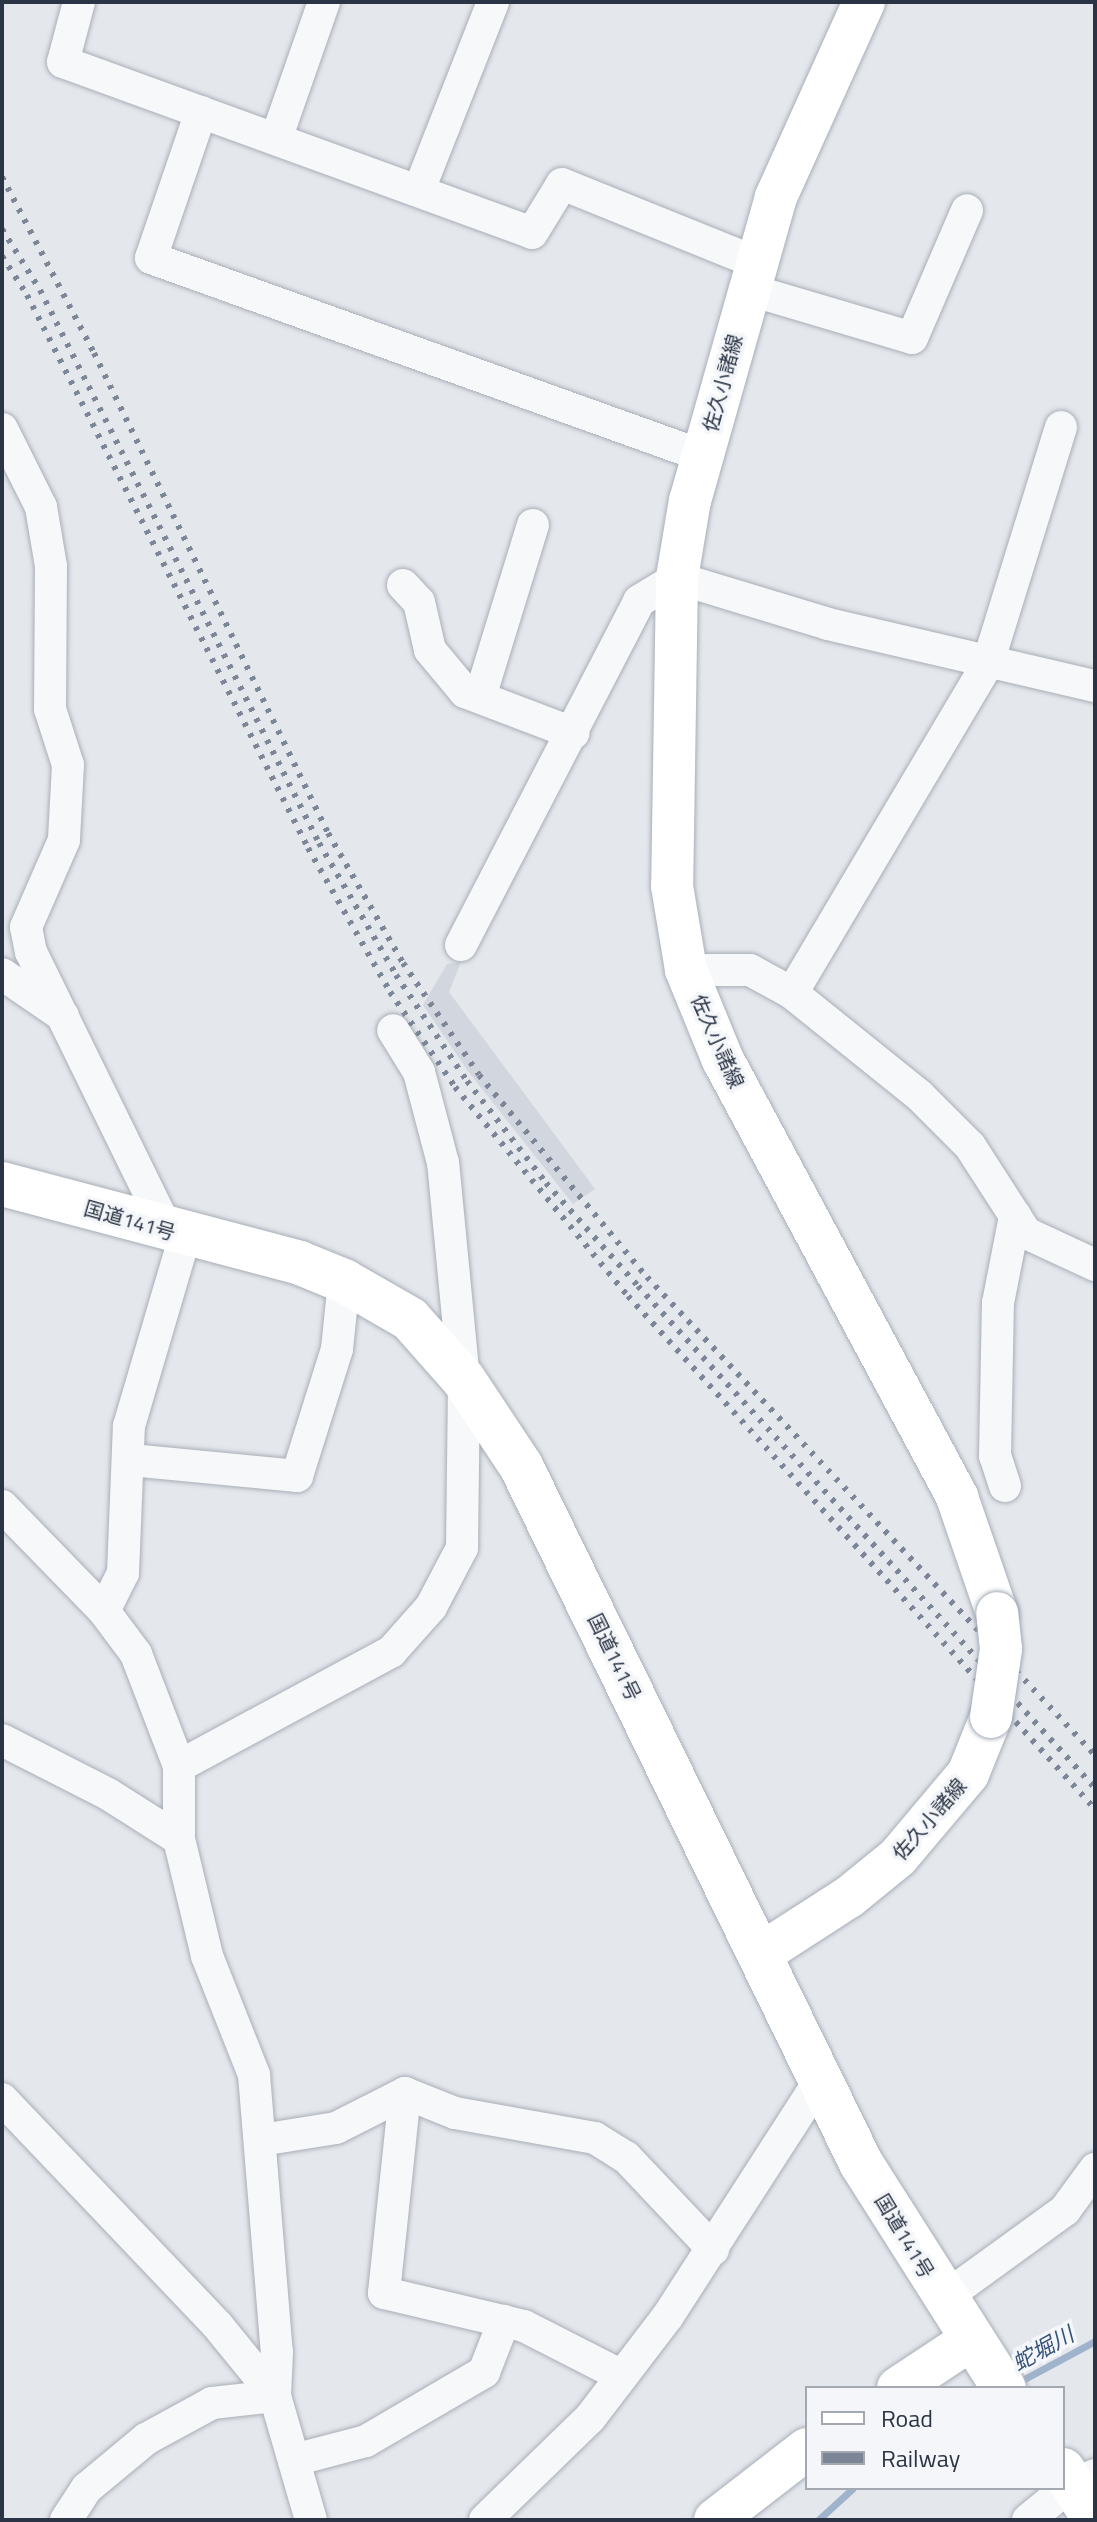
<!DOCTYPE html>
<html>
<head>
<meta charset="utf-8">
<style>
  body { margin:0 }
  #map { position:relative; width:1097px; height:2522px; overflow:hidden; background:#e4e7ec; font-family:"Titillium Web","Noto Sans JP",sans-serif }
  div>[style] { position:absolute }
  .built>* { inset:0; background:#d2d6de }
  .stream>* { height:7px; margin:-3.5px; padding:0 3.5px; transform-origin:3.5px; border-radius:3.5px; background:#9fb4cc }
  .roads { filter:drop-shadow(0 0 2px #a9aeb7) drop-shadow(0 0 2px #a9aeb7) }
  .minor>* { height:32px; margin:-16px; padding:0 16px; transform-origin:16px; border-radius:16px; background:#f7f8fa }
  .major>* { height:42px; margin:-21px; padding:0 21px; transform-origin:21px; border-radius:21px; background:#fff }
  .highway>* { height:44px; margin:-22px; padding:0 22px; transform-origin:22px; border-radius:22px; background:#fff }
  .rail>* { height:6px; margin-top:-3px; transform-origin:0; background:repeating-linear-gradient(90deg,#7d8696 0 4px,transparent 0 12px) }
  .bridges { filter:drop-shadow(0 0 2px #a3abb8) drop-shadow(0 0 2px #a3abb8) }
  .major-bridge>* { height:42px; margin:-21px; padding:0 21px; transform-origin:21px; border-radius:21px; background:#fff }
  span { translate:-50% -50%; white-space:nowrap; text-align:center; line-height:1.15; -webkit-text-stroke:7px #f4f6f9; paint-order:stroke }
  .street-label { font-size:20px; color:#2b3445 }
  .water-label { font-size:22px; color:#34527a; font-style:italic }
  .frame { position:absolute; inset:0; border:4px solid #2b3445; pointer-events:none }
  .legend { position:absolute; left:805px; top:2386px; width:260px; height:104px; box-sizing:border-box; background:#f4f6f9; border:2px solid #a4a8b1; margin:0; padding:10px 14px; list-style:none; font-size:24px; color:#2b3445 }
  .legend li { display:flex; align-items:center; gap:16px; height:40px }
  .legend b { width:40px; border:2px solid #a4a8b1 }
</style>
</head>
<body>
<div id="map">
  <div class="built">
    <div style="clip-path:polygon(461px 962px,449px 992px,595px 1189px,573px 1204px,468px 1071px,423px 1005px,447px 964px)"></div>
  </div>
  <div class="stream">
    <div style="left:1017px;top:2383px;width:89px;rotate:-28.3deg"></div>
    <div style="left:818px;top:2520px;width:47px;rotate:-42.4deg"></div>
  </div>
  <div class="roads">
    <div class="minor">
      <div style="left:79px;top:2px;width:62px;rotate:104.9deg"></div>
      <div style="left:63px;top:62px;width:499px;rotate:20deg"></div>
      <div style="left:532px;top:233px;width:57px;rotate:-58.5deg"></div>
      <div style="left:562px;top:184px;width:208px;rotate:22deg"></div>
      <div style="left:201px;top:112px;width:154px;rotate:108.9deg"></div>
      <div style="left:151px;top:258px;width:586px;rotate:19.73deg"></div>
      <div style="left:276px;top:139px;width:145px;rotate:-70.7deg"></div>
      <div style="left:419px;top:190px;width:202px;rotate:-68.5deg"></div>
      <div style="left:747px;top:289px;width:172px;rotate:16.5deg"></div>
      <div style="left:912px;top:338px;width:139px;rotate:-66.7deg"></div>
      <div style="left:2px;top:429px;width:87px;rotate:63.4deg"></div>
      <div style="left:41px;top:507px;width:60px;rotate:80.4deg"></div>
      <div style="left:51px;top:566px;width:143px;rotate:90.4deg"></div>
      <div style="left:50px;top:709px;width:59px;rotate:72.2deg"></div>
      <div style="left:68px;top:765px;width:75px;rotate:93.1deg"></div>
      <div style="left:64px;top:840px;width:95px;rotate:113.6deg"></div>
      <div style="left:26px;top:927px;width:25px;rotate:79deg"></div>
      <div style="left:31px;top:952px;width:309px;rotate:63.9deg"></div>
      <div style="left:403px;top:585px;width:23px;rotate:47deg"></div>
      <div style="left:419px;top:602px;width:49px;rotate:77.1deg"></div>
      <div style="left:430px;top:650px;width:55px;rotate:50.2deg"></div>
      <div style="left:465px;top:692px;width:116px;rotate:20.8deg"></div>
      <div style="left:480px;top:697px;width:180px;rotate:-72.9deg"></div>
      <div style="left:461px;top:945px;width:387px;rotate:-62.6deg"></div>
      <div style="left:639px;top:601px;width:44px;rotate:-31.2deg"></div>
      <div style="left:677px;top:578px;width:158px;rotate:16.9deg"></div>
      <div style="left:828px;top:624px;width:274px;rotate:13.1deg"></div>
      <div style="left:686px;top:970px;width:64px"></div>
      <div style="left:750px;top:970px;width:48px;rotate:28.7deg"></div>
      <div style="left:792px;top:993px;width:164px;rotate:38.8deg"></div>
      <div style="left:920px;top:1096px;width:71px;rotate:45deg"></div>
      <div style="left:970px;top:1146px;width:103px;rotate:57.2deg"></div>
      <div style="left:1026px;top:1233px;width:76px;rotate:24.9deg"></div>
      <div style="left:2px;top:974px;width:74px;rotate:34.5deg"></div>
      <div style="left:792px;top:993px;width:384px;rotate:-59.3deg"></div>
      <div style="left:988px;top:663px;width:247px;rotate:-72.8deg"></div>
      <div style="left:131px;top:1460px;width:167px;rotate:5.5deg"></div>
      <div style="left:297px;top:1476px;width:133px;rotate:-72.5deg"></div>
      <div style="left:337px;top:1349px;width:68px;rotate:-84.1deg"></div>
      <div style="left:1005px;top:1486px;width:32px;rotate:-108deg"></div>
      <div style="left:995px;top:1456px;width:153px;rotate:-88.9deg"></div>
      <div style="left:998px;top:1303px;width:89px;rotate:-78.9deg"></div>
      <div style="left:2px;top:1506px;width:146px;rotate:45.8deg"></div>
      <div style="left:104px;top:1611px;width:54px;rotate:53.3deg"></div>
      <div style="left:136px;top:1654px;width:120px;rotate:69deg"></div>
      <div style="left:179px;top:1766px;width:73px;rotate:90deg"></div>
      <div style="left:179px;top:1839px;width:120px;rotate:76.5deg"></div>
      <div style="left:207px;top:1956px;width:128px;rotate:68.4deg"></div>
      <div style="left:254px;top:2075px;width:278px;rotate:85.3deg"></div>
      <div style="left:277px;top:2352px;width:44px;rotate:92.6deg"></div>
      <div style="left:275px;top:2396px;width:129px;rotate:73.8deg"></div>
      <div style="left:104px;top:1611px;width:42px;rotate:-63.4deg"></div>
      <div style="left:123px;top:1573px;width:147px;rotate:-87.7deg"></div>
      <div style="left:129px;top:1426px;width:198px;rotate:-73.6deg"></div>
      <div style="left:2px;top:1740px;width:119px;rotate:27deg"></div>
      <div style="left:108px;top:1794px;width:84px;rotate:32.4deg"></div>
      <div style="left:179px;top:1766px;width:241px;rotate:-28.3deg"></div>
      <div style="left:391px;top:1652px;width:60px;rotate:-48.4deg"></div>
      <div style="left:431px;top:1607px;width:67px;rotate:-62.3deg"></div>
      <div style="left:462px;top:1548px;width:168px;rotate:-89.3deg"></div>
      <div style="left:464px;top:1380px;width:218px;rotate:-95.5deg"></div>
      <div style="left:443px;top:1163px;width:94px;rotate:-104.8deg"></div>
      <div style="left:419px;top:1072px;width:49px;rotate:-121.8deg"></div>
      <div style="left:2px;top:2099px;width:313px;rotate:46.4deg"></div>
      <div style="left:218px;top:2326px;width:90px;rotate:50.8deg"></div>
      <div style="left:261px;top:2140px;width:76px;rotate:-9.1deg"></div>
      <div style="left:336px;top:2128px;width:77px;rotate:-26.9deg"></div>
      <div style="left:944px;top:2298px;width:150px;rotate:-36deg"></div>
      <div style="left:1065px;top:2210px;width:51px;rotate:-53.8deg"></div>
      <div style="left:622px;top:2376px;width:110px;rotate:-153deg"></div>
      <div style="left:524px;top:2326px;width:144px;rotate:-166.7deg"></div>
      <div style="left:384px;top:2293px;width:201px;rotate:-84deg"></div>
      <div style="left:405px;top:2093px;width:54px;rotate:21.8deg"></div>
      <div style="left:455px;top:2113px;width:142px;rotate:10.1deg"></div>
      <div style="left:595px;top:2138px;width:36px;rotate:32deg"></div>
      <div style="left:626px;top:2157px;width:127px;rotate:46.6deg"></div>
      <div style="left:294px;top:2460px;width:74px;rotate:-14.8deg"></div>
      <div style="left:366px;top:2441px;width:137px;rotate:-30.3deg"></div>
      <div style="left:484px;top:2372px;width:55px;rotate:-68.6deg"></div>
      <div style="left:66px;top:2520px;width:38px;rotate:-57deg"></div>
      <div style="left:87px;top:2488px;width:77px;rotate:-39.7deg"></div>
      <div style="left:146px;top:2439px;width:75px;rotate:-28.6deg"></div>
      <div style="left:212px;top:2403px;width:63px;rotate:-6.3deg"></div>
      <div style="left:485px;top:2520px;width:146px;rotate:-44.2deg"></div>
      <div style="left:590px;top:2418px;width:128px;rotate:-52.6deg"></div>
      <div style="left:668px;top:2316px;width:278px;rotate:-57.2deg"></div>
      <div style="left:1028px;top:2520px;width:57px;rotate:-39.3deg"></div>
      <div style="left:1072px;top:2484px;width:25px;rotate:-21deg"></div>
    </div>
    <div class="major">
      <div style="left:864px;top:2px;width:214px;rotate:114.3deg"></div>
      <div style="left:776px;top:197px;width:315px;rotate:105.8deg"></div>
      <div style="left:690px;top:500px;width:79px;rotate:99.5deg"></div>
      <div style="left:677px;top:578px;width:308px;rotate:90.9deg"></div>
      <div style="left:672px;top:886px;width:85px;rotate:80.5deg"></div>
      <div style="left:686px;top:970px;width:97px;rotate:67.7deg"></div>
      <div style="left:723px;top:1060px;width:496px;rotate:61.8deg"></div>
      <div style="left:957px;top:1497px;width:123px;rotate:71deg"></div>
      <div style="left:762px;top:1953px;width:103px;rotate:-32.8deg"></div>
      <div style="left:849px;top:1897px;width:63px;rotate:-39.2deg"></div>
      <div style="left:898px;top:1857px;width:109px;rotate:-49.9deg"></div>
      <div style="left:968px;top:1774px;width:61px;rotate:-68deg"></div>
      <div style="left:898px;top:2388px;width:85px;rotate:-33.5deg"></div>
      <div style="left:715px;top:2520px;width:116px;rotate:-37.7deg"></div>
    </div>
    <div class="highway">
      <div style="left:2px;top:1184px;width:308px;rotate:14.8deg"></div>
      <div style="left:300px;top:1263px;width:48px;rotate:22.2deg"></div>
      <div style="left:344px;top:1281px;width:76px;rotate:29.9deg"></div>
      <div style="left:410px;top:1319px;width:81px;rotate:48.5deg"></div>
      <div style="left:464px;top:1380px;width:103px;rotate:56.5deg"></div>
      <div style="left:521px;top:1466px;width:776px;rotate:64deg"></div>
      <div style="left:861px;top:2163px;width:267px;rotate:57.6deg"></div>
      <div style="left:1063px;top:2470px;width:59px;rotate:57.4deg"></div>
    </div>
  </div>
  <div class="rail">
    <div style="left:2px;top:177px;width:199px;rotate:62.4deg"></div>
    <div style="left:94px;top:353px;width:534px;rotate:64.01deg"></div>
    <div style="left:328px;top:833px;width:150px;rotate:60deg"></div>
    <div style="left:403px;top:963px;width:135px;rotate:55.8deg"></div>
    <div style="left:479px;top:1075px;width:263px;rotate:50.3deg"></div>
    <div style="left:647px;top:1277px;width:655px;rotate:46.86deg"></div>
    <div style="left:2px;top:229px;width:72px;rotate:58.1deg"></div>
    <div style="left:40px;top:290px;width:619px;rotate:63.23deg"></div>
    <div style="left:319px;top:843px;width:153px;rotate:59.7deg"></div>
    <div style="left:396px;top:975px;width:128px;rotate:56.2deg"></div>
    <div style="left:467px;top:1081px;width:129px;rotate:52.2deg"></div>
    <div style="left:546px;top:1183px;width:138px;rotate:48.2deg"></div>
    <div style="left:638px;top:1286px;width:679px;rotate:47.69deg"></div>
    <div style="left:2px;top:256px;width:46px;rotate:57.3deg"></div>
    <div style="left:27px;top:295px;width:620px;rotate:63.06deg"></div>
    <div style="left:308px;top:848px;width:166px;rotate:60.3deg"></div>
    <div style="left:390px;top:992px;width:115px;rotate:55.6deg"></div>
    <div style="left:455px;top:1087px;width:271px;rotate:50.4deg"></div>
    <div style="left:628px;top:1296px;width:694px;rotate:47.69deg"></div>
  </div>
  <div class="bridges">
    <div class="major-bridge">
      <div style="left:991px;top:1717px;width:69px;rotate:-81.6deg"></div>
      <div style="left:1001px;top:1649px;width:36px;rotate:-96deg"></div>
    </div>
  </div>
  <div class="street-label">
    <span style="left:722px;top:383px;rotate:-75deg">佐久小諸線</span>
    <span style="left:718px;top:1041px;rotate:66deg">佐久小諸線</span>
    <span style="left:130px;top:1220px;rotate:16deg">国道141号</span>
    <span style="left:615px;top:1657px;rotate:64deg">国道141号</span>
    <span style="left:929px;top:1819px;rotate:-49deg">佐久小諸線</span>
    <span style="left:905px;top:2236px;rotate:59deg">国道141号</span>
  </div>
  <div class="water-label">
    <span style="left:1043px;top:2349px;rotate:-29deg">蛇堀川</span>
  </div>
  <div class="frame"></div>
  <ul class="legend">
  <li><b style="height:10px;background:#fff"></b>Road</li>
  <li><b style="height:10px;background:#7d8696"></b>Railway</li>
  </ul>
</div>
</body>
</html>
